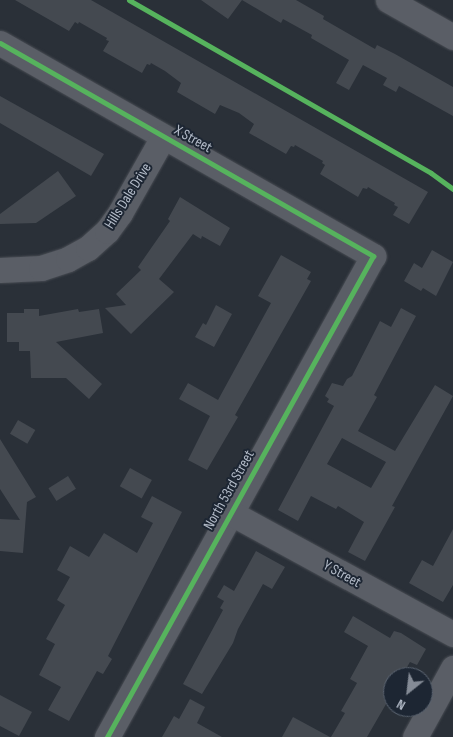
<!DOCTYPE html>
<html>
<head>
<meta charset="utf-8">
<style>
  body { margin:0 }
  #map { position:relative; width:453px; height:737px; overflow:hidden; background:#2a3038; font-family:"Sofia Sans Condensed",sans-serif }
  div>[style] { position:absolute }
  .building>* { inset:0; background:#444950; transform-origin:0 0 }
  .roads { filter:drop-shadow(0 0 1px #484c53) drop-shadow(0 0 1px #484c53) }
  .minor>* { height:25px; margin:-12.5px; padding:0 12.5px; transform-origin:12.5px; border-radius:12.5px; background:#5a5e66 }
  .cycleway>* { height:5px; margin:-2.5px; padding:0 2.5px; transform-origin:2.5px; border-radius:2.5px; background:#56b35d }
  span { translate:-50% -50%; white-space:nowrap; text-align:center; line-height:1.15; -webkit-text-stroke:4px #1d2633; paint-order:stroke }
  .street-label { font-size:15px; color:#b4bcc9 }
  .north { position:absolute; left:383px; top:667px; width:50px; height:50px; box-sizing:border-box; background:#1d2633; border:1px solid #59626f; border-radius:50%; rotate:209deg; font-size:14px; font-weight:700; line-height:20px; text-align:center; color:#b4bcc9 }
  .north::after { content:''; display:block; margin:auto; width:18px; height:22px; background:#848b96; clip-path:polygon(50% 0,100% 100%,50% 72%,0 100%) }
</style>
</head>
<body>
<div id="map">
  <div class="building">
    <div style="clip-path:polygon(15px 0,91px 0,428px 192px,409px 224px,393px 215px,398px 207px,394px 205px,395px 203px,381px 195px,368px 187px,367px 189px,363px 188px,358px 197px,320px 174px,325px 165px,322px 163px,323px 161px,295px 145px,294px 147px,291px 146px,286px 154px,249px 133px,254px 124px,239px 113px,220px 105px,215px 114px,177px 92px,181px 83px,165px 71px,151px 63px,150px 65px,147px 64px,142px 73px,103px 51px,109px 41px,106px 40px,107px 38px,79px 22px,78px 24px,75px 22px,69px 31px)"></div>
    <div style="clip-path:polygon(201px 0,296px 0,324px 16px,323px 19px,375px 49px,377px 45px,395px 54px,453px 87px,453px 116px,399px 86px,396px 92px,383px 85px,387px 78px,363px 65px,349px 90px,336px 83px,349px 60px,311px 38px,312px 35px,283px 19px,281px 23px,242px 0,228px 19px)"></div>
    <div style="clip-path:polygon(0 96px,104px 154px,91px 176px,0 123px)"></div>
    <div style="clip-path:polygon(58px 171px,76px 196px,36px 223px,0 224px,0 214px)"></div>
    <div style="clip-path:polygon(180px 197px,230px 228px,220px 246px,202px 236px,201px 239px,193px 234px,159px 279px,174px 292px,131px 334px,105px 308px,126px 305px,116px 294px,141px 270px,138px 267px,170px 221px,168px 219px)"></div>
    <div style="clip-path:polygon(432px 250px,453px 262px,436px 296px,423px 288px,421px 291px,404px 281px,414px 263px,422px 268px)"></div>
    <div style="clip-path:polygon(281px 255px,311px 272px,307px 279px,311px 281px,235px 415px,238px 417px,207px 470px,188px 460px,210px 416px,179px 399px,188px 383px,218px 400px,271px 303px,258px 296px)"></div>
    <div style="clip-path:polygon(216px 305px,232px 314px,214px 347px,195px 337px,203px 323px,206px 325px)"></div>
    <div style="clip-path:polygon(evenodd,401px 308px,416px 316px,374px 395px,377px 397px,358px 431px,395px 451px,435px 385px,453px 396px,392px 506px,395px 507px,365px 561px,348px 552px,364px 522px,338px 506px,336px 509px,311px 496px,298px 521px,278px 510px,334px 406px,327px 402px,329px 399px,325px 396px,332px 383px,343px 386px,347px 379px,352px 376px,380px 321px,391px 327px,401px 308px,342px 438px,386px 462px,371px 488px,327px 464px,342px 438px)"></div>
    <div style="clip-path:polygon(24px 309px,39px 309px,39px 316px,78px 309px,79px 312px,99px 309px,103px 333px,56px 342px,102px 384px,89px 399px,66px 378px,31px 378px,30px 351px,19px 351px,19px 342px,7px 342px,7px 313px,24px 313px)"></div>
    <div style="left:18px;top:420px;width:20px;height:16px;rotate:30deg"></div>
    <div style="clip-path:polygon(0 439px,36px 497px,27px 502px,23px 553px,0 551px,0 519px,20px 520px,0 489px)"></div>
    <div style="left:130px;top:468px;width:25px;height:21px;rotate:29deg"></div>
    <div style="left:68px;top:476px;width:15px;height:23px;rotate:58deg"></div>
    <div style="clip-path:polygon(152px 496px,182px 512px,108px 656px,112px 659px,103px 674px,97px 671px,69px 721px,48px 710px,61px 687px,39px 675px,55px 644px,46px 639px,65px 605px,57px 600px,70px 577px,57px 570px,70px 546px,89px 557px,104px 533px,137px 553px,153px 523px,141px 517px)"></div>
    <div style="clip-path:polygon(453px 529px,453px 585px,443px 602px,409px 583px,422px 560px,433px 566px)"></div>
    <div style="clip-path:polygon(256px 551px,285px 567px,272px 589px,263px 584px,238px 629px,233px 643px,202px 694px,183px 684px,223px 610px,220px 608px,224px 601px,217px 597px,224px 585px,234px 591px)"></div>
    <div style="clip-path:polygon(353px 616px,390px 638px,394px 631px,401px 633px,426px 649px,417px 665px,410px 662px,401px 677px,393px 677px,393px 692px,367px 737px,331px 737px,345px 713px,341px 711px,357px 683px,350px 679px,368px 646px,344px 632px)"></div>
    <div style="clip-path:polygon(0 695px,32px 712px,19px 736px,0 726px)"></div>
    <div style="clip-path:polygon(190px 699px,205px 707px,197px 723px,222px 737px,162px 737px,174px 716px,179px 719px)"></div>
    <div style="clip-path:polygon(293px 717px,330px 737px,282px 737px)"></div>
  </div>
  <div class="roads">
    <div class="minor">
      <div style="left:388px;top:0;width:75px;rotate:29.6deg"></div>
      <div style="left:0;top:43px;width:430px;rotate:29.7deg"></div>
      <div style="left:373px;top:256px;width:550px;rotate:118.94deg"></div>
      <div style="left:0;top:270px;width:41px;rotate:-2.8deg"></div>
      <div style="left:41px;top:268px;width:28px;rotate:-18deg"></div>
      <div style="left:68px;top:259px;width:23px;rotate:-29deg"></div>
      <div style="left:88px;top:248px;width:25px;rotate:-42deg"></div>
      <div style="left:107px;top:231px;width:22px;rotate:-54deg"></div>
      <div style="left:120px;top:213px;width:87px;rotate:-60.5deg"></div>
      <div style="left:231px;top:513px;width:253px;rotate:28.6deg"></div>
      <div style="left:415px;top:737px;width:79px;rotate:-61.2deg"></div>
    </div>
  </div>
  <div class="cycleway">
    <div style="left:129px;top:0;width:348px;rotate:29.8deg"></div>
    <div style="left:431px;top:173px;width:27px;rotate:36deg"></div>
    <div style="left:0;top:43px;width:430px;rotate:29.7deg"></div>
    <div style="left:373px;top:256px;width:550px;rotate:118.94deg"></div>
  </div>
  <div class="street-label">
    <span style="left:193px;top:139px;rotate:29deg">X Street</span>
    <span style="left:128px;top:196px;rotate:-58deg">Hills Dale Drive</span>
    <span style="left:229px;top:490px;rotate:-61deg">North 53rd Street</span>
    <span style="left:342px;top:574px;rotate:29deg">Y Street</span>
  </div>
  <div class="north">N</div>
</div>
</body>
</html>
